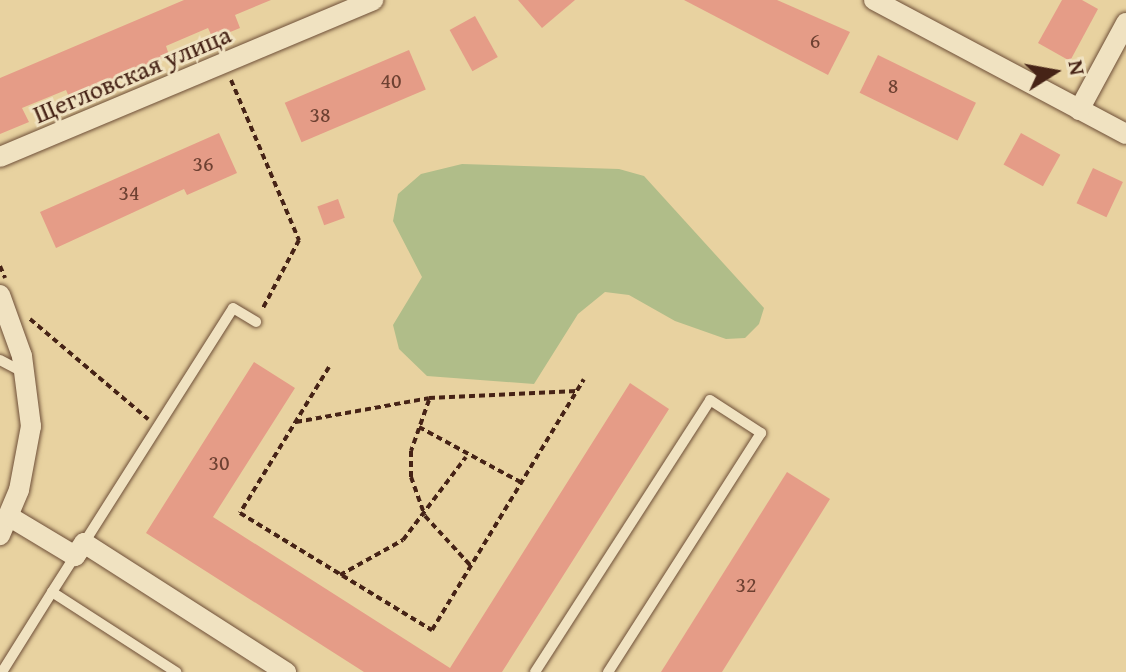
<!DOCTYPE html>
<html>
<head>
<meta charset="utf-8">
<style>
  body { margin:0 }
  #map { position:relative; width:1126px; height:672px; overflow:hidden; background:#e8d2a0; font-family:"Gentium Book Plus",serif }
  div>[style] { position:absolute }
  .green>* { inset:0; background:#b0bd89 }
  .building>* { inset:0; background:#e59c87; transform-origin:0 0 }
  .path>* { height:4px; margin-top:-2px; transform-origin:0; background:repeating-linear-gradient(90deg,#462316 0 6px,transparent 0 10px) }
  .roads { filter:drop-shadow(0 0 2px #6e4f38) drop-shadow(0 0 2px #6e4f38) }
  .service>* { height:10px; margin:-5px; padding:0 5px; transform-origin:5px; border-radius:5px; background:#f0e2c1 }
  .minor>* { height:20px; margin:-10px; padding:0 10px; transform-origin:10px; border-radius:10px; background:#f0e2c1 }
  span { translate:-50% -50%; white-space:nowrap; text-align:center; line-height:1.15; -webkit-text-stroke:6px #f0e2c1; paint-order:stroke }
  .number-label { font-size:22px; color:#6e4132 }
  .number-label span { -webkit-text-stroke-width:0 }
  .street-label { font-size:26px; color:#462316 }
  .north { position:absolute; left:1014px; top:32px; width:80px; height:80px; -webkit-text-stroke:6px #f0e2c1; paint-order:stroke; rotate:79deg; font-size:22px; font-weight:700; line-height:32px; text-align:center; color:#462316 }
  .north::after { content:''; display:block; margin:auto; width:28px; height:36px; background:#462316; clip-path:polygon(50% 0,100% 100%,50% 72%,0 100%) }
</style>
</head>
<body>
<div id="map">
  <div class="green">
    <div style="clip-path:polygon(462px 164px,619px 169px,644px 176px,764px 308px,759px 324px,745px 338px,726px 339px,675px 321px,629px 295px,605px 292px,578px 314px,534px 384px,427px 376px,399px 349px,393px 325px,422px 277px,393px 221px,398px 194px,421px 174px)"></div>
  </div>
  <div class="building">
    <div style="clip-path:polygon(184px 0,271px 0,235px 15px,240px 28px,213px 39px,208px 28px,166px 46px,169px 55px,97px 91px,71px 102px,66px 90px,22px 108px,29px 122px,0 134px,0 78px)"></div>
    <div style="clip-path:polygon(518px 0,575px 0,542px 28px)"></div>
    <div style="clip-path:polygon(684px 0,777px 0,850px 32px,828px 75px)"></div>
    <div style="clip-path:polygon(1062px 0,1082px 0,1098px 9px,1070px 61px,1038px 43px)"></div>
    <div style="left:475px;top:16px;width:47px;height:29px;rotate:61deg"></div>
    <div style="left:409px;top:50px;width:43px;height:135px;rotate:67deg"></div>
    <div style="left:878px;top:55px;width:109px;height:42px;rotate:26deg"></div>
    <div style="clip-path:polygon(219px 133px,237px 173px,187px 195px,184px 189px,56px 248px,40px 212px)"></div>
    <div style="left:1021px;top:133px;width:45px;height:36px;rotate:29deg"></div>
    <div style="left:1093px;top:168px;width:33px;height:39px;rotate:25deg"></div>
    <div style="left:338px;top:199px;width:20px;height:22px;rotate:70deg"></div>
    <div style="clip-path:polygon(254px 362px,295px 388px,213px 517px,450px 668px,630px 383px,669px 409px,502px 672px,364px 672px,146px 533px)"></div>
    <div style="clip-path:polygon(787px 472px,830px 499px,722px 672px,661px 672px)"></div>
  </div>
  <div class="path">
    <div style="left:231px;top:80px;width:174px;rotate:67deg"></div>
    <div style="left:299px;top:240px;width:77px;rotate:117.9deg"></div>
    <div style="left:0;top:266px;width:13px;rotate:67deg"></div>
    <div style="left:30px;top:319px;width:155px;rotate:40.3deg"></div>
    <div style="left:329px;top:367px;width:171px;rotate:121.4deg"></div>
    <div style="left:240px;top:513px;width:225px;rotate:31.4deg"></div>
    <div style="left:432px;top:630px;width:293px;rotate:-58.8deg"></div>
    <div style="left:429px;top:400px;width:54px;rotate:109.4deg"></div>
    <div style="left:411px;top:451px;width:26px;rotate:90deg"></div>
    <div style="left:411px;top:477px;width:41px;rotate:70.3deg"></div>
    <div style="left:425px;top:516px;width:68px;rotate:47.4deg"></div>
    <div style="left:296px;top:422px;width:135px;rotate:-10.2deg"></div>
    <div style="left:429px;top:398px;width:148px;rotate:-2.7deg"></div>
    <div style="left:419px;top:427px;width:117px;rotate:28.5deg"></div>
    <div style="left:340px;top:575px;width:72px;rotate:-29.1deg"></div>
    <div style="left:403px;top:540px;width:104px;rotate:-52.8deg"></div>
  </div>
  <div class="roads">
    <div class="service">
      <div style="left:0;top:360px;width:27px;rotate:28deg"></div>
      <div style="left:84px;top:543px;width:278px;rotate:-57.6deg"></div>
      <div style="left:233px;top:308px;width:27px;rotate:31deg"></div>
      <div style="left:52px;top:592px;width:43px;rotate:-57.4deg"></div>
      <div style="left:2px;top:672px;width:94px;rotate:-58deg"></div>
      <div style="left:52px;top:592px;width:148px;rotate:32.8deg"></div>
      <div style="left:535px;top:672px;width:323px;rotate:-57.2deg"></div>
      <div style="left:710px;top:400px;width:61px;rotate:32.9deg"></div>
      <div style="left:761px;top:433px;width:284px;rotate:122.6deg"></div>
    </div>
    <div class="minor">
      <div style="left:874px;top:0;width:285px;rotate:28deg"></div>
      <div style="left:1079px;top:110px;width:99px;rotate:-61.6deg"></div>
      <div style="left:0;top:157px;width:405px;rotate:-22.8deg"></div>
      <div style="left:0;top:295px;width:65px;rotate:70.2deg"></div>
      <div style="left:22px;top:356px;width:71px;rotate:82.7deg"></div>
      <div style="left:31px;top:426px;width:65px;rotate:100.6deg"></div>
      <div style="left:19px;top:490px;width:49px;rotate:112.9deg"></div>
      <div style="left:10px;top:517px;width:76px;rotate:31deg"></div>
      <div style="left:75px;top:556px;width:16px;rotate:-55deg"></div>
      <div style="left:84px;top:543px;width:240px;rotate:32.6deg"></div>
    </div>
  </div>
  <div class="number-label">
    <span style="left:815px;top:41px">6</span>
    <span style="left:391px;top:81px">40</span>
    <span style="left:893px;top:86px">8</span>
    <span style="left:320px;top:115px">38</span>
    <span style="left:203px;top:164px">36</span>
    <span style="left:129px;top:193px">34</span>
    <span style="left:219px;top:463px">30</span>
    <span style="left:746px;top:585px">32</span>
  </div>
  <div class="street-label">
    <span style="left:132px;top:74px;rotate:-23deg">Щегловская улица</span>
  </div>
  <div class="north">N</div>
</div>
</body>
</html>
